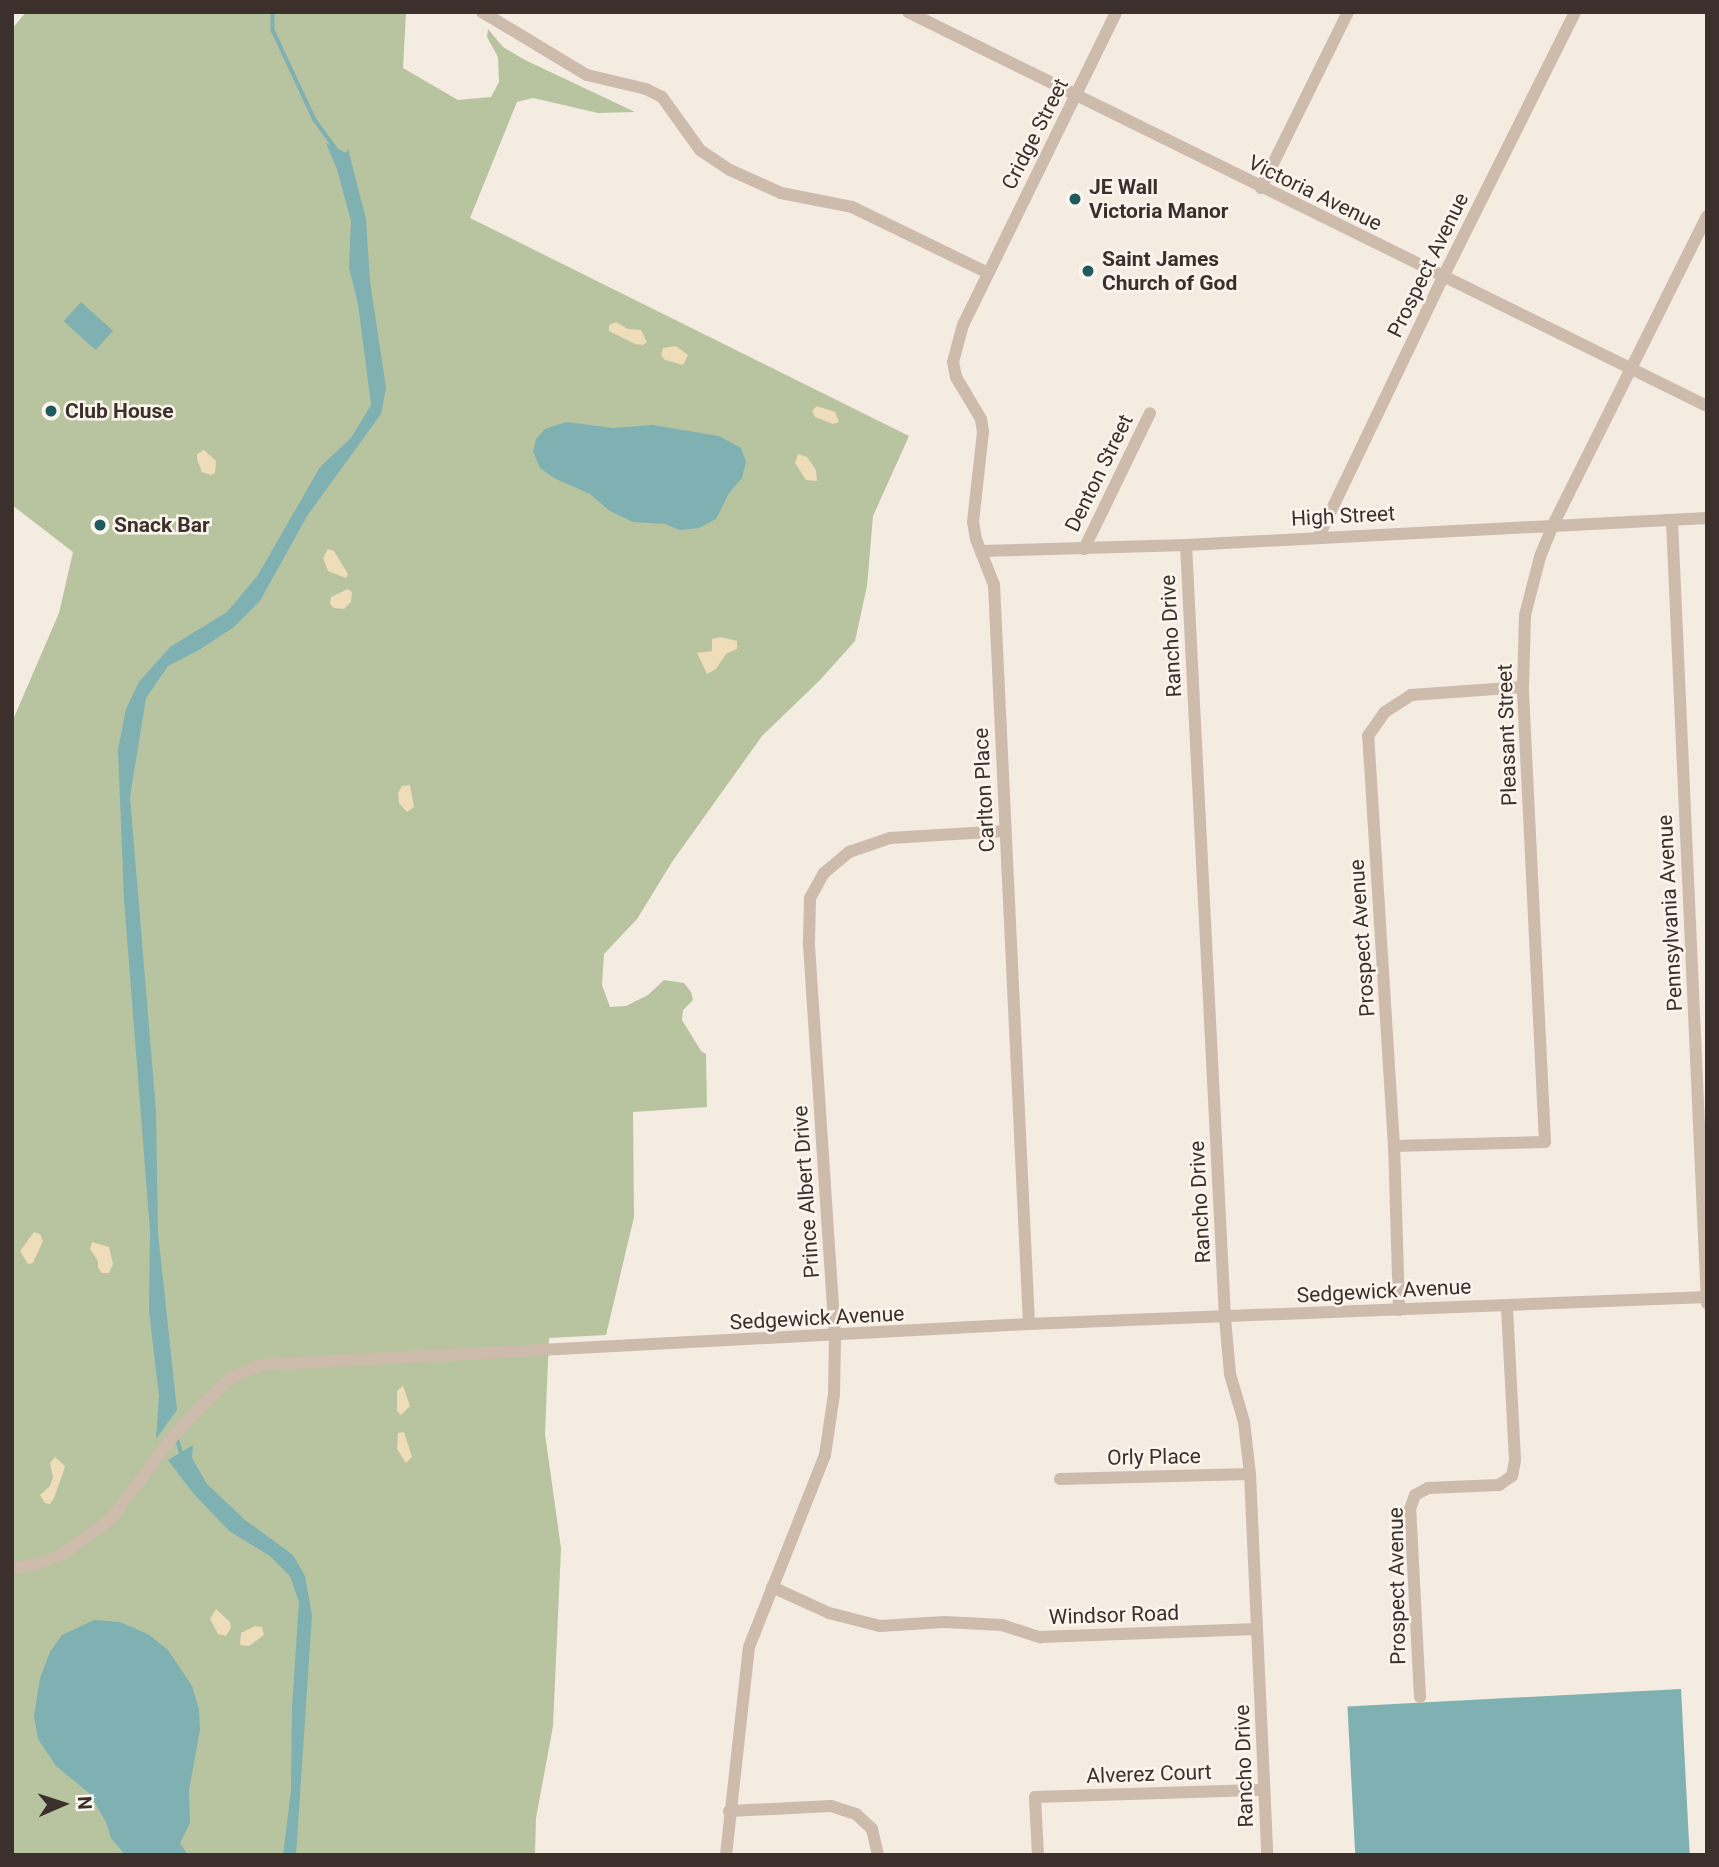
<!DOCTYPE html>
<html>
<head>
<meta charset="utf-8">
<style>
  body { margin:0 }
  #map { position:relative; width:1719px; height:1867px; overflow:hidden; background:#f4ebe1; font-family:Roboto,sans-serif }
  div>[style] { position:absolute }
  .green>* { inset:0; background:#b8c4a0 }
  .sand>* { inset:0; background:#efdcb8 }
  .water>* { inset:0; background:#7fb0b2; transform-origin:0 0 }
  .stream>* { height:3.5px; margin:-1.75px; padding:0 1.75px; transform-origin:1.75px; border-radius:1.75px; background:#7fb0b2 }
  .minor>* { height:12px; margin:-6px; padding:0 6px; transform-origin:6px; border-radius:6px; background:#cdbbac }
  .dots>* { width:19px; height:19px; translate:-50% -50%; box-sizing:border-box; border:4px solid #fbf5ee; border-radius:50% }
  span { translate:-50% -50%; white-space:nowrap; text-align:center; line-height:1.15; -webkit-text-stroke:5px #fbf5ee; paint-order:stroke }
  .street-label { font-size:21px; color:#3b302b }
  .poi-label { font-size:21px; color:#3b302b; font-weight:700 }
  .left { translate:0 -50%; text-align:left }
  .frame { position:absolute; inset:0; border:14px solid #3b302b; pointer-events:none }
  .north { position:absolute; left:28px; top:1769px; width:70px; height:70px; -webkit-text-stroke:5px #fbf5ee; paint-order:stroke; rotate:87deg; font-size:19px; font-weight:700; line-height:28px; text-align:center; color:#3b302b }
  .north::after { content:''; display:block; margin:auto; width:24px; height:32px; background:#3b302b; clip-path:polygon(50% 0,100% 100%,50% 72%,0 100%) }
</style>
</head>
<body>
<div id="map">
  <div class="green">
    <div style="clip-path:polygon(26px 12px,406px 12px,403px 68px,458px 100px,491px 97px,499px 82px,498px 57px,487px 37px,488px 29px,503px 47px,525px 60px,635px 112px,598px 113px,533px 98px,517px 102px,470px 218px,909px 436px,873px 516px,867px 586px,855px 641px,820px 680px,762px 736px,672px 862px,637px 919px,604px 954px,602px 985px,610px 1007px,626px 1006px,648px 995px,664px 980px,684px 983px,691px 992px,693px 1000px,683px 1010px,682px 1020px,701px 1051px,706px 1054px,707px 1107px,633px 1112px,634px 1217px,606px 1335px,549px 1338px,545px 1434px,561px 1548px,553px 1726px,536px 1818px,535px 1855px,12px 1855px,12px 722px,59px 613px,73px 552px,12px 505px,12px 29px)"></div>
  </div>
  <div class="sand">
    <div style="clip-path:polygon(616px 322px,628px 329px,641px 330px,647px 342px,643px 345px,635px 344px,609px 331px,609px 325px)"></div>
    <div style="clip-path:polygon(676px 346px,688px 355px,683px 365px,665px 360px,661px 355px,663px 348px)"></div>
    <div style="clip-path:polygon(817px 406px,835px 412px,839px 422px,833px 424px,815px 417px,812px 411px)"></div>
    <div style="clip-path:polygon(204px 450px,216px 461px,215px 473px,211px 475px,202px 472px,197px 459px,197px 454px)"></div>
    <div style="clip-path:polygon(798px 454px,807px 457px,816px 470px,817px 481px,806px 480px,795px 463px)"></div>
    <div style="clip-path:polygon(328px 549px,334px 551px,348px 574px,346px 578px,328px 571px,323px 558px)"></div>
    <div style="clip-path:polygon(348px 589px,352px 592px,351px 602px,344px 609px,334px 608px,330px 604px,331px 597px)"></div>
    <div style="clip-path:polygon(720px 637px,737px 641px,737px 649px,726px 654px,716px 669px,707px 674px,697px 653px,712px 651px,712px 639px)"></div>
    <div style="clip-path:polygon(410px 785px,414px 807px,407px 812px,399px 803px,398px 793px,402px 786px)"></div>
    <div style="clip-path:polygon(34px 1232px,40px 1234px,43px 1241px,33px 1263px,28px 1264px,20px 1251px)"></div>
    <div style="clip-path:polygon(92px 1242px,109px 1247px,113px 1264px,109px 1273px,102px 1273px,98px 1268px,98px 1261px,90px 1249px)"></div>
    <div style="clip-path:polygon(403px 1386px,410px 1406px,401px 1415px,397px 1411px,397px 1391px)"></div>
    <div style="clip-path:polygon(404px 1432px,412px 1457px,406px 1463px,397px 1449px,398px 1433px)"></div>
    <div style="clip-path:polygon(55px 1457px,65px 1466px,63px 1473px,54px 1498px,50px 1504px,45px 1503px,40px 1495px,50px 1486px,53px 1477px,50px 1463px)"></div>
    <div style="clip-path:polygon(216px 1609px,230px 1622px,231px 1628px,226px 1636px,218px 1634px,210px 1619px)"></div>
    <div style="clip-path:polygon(255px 1626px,262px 1627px,264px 1635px,249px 1646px,240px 1645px,241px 1633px)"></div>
  </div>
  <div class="water">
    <div style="clip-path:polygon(326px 143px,346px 153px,348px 149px,366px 219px,370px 281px,386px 388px,381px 414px,307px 516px,260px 601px,234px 627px,199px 650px,168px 666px,146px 698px,130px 797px,156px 1111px,158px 1233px,177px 1410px,156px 1439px,159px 1396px,149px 1311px,150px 1231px,124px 899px,118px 749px,126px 709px,139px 682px,170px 647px,227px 612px,258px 575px,320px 467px,351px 438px,371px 405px,358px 304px,349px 268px,351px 221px,337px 169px)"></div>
    <div style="left:81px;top:302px;width:43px;height:26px;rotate:42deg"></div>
    <div style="clip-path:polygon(566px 422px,613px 428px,653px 425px,719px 436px,741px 448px,746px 462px,742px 478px,729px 493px,716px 519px,699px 528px,680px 530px,665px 524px,633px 522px,610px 511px,590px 494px,554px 478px,540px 468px,533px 451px,536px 439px,545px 429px)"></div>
    <div style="clip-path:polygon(193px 1445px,192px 1458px,207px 1484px,245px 1520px,293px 1555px,305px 1576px,312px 1615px,296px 1855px,283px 1855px,291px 1790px,292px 1708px,299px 1602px,290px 1576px,270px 1556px,229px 1531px,193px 1493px,168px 1460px)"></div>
    <div style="clip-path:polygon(94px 1620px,120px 1622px,148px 1634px,168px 1650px,192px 1686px,199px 1709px,200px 1730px,189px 1790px,190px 1823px,180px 1843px,188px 1855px,125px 1855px,111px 1838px,106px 1822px,89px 1793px,56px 1766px,38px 1739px,34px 1716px,40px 1678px,50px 1652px,62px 1635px)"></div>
    <div style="left:1681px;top:1689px;width:166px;height:334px;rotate:87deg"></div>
  </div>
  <div class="stream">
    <div style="left:273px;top:12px;width:18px;rotate:90deg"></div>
    <div style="left:273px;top:30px;width:99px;rotate:65deg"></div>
    <div style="left:315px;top:120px;width:37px;rotate:54deg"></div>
    <div style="left:177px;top:1438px;width:17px;rotate:73deg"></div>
  </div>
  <div class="minor">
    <div style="left:482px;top:12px;width:122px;rotate:31deg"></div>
    <div style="left:587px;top:75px;width:61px;rotate:13.3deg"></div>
    <div style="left:646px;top:89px;width:18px;rotate:27deg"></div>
    <div style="left:662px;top:97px;width:65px;rotate:54.4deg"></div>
    <div style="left:700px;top:150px;width:36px;rotate:34deg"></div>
    <div style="left:730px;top:170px;width:56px;rotate:24.3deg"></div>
    <div style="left:781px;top:193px;width:72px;rotate:11.2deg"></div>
    <div style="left:852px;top:207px;width:151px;rotate:25.9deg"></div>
    <div style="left:908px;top:12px;width:891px;rotate:26.25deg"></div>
    <div style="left:1261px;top:188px;width:196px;rotate:-63.7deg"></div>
    <div style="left:1672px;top:521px;width:783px;rotate:87.44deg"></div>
    <div style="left:1319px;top:536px;width:287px;rotate:-64.4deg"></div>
    <div style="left:1443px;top:277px;width:296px;rotate:-63.5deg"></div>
    <div style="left:1186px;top:545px;width:774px;rotate:87.11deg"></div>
    <div style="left:1225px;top:1318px;width:56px;rotate:84.9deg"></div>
    <div style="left:1230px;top:1374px;width:50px;rotate:73.7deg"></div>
    <div style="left:1244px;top:1422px;width:52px;rotate:83.4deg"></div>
    <div style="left:1250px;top:1474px;width:381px;rotate:87.4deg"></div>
    <div style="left:1084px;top:549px;width:151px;rotate:-64.1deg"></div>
    <div style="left:981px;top:551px;width:205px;rotate:-1.7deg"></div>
    <div style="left:1186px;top:545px;width:522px;rotate:-2.97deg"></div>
    <div style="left:1394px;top:1146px;width:151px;rotate:-1.5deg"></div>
    <div style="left:1545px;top:1142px;width:456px;rotate:-92.8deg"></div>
    <div style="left:1523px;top:687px;width:72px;rotate:-88.4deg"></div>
    <div style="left:1525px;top:615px;width:60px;rotate:-75.5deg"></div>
    <div style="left:1540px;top:557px;width:35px;rotate:-68deg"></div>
    <div style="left:1553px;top:525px;width:345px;rotate:-63.5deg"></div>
    <div style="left:1399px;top:1310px;width:164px;rotate:-91.7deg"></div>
    <div style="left:1394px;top:1146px;width:411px;rotate:-93.6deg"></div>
    <div style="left:1368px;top:736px;width:29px;rotate:-55deg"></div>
    <div style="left:1385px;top:712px;width:31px;rotate:-33deg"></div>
    <div style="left:1411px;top:695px;width:112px;rotate:-4.1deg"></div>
    <div style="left:1029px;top:1324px;width:740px;rotate:-92.71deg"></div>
    <div style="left:994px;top:585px;width:49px;rotate:-111.4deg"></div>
    <div style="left:976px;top:539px;width:17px;rotate:-100deg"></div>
    <div style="left:973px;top:522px;width:91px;rotate:-83.7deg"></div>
    <div style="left:983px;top:432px;width:13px;rotate:-99deg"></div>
    <div style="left:981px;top:419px;width:49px;rotate:-120.8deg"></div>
    <div style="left:956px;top:377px;width:15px;rotate:-101deg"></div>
    <div style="left:953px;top:362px;width:38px;rotate:-75deg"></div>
    <div style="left:963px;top:325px;width:348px;rotate:-63.9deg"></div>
    <div style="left:1060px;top:1479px;width:190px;rotate:-1.5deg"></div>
    <div style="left:12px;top:1568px;width:25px;rotate:-9deg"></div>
    <div style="left:37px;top:1564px;width:28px;rotate:-21deg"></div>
    <div style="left:63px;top:1554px;width:61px;rotate:-36.3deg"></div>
    <div style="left:112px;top:1518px;width:97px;rotate:-53.4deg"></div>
    <div style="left:170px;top:1440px;width:42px;rotate:-47.9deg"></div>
    <div style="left:198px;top:1409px;width:43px;rotate:-44.1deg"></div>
    <div style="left:229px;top:1379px;width:33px;rotate:-25deg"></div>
    <div style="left:259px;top:1365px;width:771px;rotate:-3.05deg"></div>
    <div style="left:1029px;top:1324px;width:679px;rotate:-2.28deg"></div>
    <div style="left:772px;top:1587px;width:63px;rotate:24.5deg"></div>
    <div style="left:829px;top:1613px;width:53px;rotate:14.3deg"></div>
    <div style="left:880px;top:1626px;width:64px;rotate:-3.6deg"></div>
    <div style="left:944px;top:1622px;width:58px;rotate:3deg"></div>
    <div style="left:1002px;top:1625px;width:40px;rotate:18deg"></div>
    <div style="left:1040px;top:1637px;width:217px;rotate:-2.1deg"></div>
    <div style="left:1420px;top:1697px;width:188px;rotate:-93deg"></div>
    <div style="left:1410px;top:1509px;width:15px;rotate:-70deg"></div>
    <div style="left:1415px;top:1495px;width:15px;rotate:-28deg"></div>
    <div style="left:1428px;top:1488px;width:71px;rotate:-2.4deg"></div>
    <div style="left:1499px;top:1485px;width:16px;rotate:-35deg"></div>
    <div style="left:1512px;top:1476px;width:16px;rotate:-79deg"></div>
    <div style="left:1515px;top:1460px;width:155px;rotate:-93deg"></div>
    <div style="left:729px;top:1811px;width:102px;rotate:-2.8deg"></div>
    <div style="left:831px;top:1806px;width:26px;rotate:18deg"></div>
    <div style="left:856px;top:1814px;width:22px;rotate:43deg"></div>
    <div style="left:872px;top:1829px;width:27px;rotate:77deg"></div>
    <div style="left:726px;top:1855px;width:209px;rotate:-83.7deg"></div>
    <div style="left:749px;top:1647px;width:206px;rotate:-68.4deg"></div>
    <div style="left:825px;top:1455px;width:62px;rotate:-81.6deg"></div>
    <div style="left:834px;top:1394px;width:57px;rotate:-89deg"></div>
    <div style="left:835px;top:1337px;width:395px;rotate:-93.8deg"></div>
    <div style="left:809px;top:943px;width:45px;rotate:-88.7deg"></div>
    <div style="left:810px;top:898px;width:29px;rotate:-61deg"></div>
    <div style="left:824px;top:873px;width:33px;rotate:-40deg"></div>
    <div style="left:849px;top:852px;width:43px;rotate:-18.9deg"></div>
    <div style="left:890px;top:838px;width:115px;rotate:-3.5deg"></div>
    <div style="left:1038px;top:1855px;width:58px;rotate:-93deg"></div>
    <div style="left:1035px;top:1797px;width:229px;rotate:-1.8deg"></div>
  </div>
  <div class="dots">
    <div style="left:1075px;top:199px;background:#1f5a5e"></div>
    <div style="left:1088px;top:271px;background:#1f5a5e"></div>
    <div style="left:51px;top:411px;background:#1f5a5e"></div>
    <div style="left:100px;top:525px;background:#1f5a5e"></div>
  </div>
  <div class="street-label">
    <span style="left:1035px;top:134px;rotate:-63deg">Cridge Street</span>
    <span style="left:1315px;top:193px;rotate:26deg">Victoria Avenue</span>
    <span style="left:1428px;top:265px;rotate:-64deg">Prospect Avenue</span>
    <span style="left:1099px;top:473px;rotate:-64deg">Denton Street</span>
    <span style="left:1343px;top:516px;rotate:-3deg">High Street</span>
    <span style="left:1171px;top:636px;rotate:-93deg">Rancho Drive</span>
    <span style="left:1507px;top:735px;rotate:-92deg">Pleasant Street</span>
    <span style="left:984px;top:790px;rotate:-93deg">Carlton Place</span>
    <span style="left:1670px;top:913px;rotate:-93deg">Pennsylvania Avenue</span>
    <span style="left:1362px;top:938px;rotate:-94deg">Prospect Avenue</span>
    <span style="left:806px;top:1192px;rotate:-94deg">Prince Albert Drive</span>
    <span style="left:1200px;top:1202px;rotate:-93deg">Rancho Drive</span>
    <span style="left:1384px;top:1291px;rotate:-3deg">Sedgewick Avenue</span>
    <span style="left:817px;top:1318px;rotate:-3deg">Sedgewick Avenue</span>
    <span style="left:1154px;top:1457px;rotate:-1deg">Orly Place</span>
    <span style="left:1397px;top:1586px;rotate:-91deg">Prospect Avenue</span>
    <span style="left:1114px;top:1615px;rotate:-2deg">Windsor Road</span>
    <span style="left:1244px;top:1766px;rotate:-92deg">Rancho Drive</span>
    <span style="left:1149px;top:1774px;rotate:-2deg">Alverez Court</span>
  </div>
  <div class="poi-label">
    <span class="left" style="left:1089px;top:199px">JE Wall<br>Victoria Manor</span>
    <span class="left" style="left:1102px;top:271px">Saint James<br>Church of God</span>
    <span class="left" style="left:65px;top:411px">Club House</span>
    <span class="left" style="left:114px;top:525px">Snack Bar</span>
  </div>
  <div class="frame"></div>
  <div class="north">N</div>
</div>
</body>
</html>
